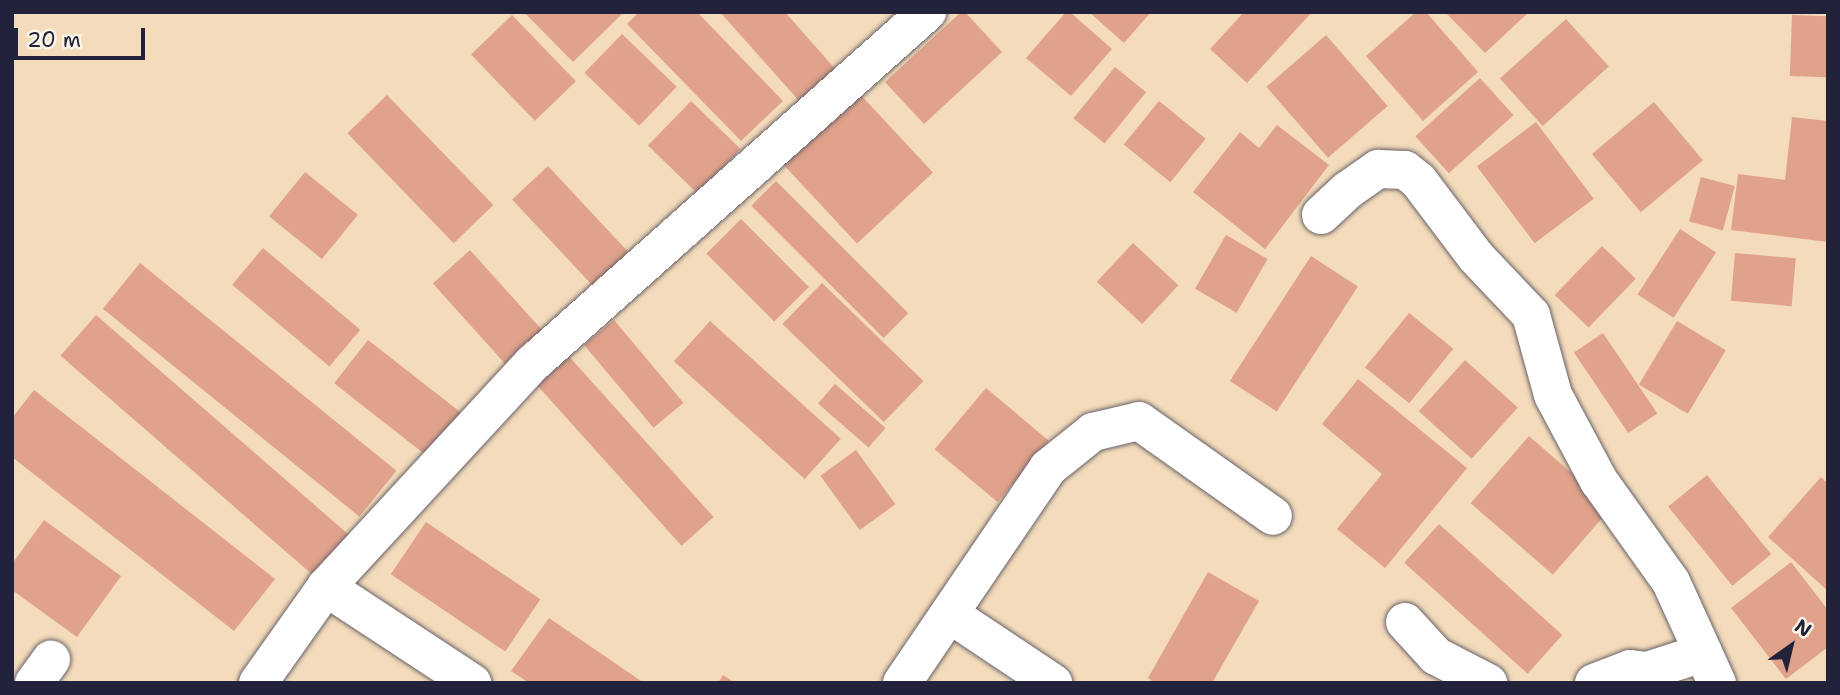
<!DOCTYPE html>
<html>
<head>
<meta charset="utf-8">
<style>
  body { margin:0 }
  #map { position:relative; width:1840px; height:695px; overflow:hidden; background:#f3dbbb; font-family:"Shantell Sans",sans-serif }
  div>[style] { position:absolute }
  .building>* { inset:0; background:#e0a28b; transform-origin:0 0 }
  .roads { filter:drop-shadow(0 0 2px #6b6368) drop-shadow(0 0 2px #6b6368) }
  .minor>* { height:38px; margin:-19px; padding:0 19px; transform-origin:19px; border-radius:19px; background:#fff }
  span { translate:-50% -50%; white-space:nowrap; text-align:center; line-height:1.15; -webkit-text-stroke:6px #fcf5e5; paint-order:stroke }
  .frame { position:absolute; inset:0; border:14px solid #22223b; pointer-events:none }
  .north { position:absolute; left:1756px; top:611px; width:70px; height:70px; -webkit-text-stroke:5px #fcf5e5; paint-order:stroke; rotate:34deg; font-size:19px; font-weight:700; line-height:28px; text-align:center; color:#22223b }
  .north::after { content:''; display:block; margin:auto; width:24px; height:32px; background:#22223b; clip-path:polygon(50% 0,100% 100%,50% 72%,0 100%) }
  .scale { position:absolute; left:14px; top:28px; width:131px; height:32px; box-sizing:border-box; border:4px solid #22223b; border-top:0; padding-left:9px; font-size:21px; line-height:24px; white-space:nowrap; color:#22223b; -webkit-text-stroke:5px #fcf5e5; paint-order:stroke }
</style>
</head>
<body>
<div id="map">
  <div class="building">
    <div style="clip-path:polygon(524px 12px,624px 12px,573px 62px)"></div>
    <div style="clip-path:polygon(639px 12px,697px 12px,783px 101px,741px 141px,627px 24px)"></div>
    <div style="clip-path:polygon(720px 12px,785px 12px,837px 71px,801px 103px)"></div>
    <div style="clip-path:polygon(961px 12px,965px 12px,1002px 52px,924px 124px,885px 82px)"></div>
    <div style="clip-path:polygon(1066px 12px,1070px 12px,1112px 49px,1071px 96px,1026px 58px)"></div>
    <div style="clip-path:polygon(1089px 12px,1151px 12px,1124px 43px)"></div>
    <div style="clip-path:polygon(1244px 12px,1312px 12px,1247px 83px,1210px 49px)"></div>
    <div style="clip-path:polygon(1416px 12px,1426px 12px,1478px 72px,1423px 121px,1366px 56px)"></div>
    <div style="clip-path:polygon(1449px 12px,1529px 12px,1485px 53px,1447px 14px)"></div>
    <div style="left:512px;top:15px;width:92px;height:57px;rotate:46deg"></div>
    <div style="left:1792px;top:15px;width:36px;height:61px;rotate:2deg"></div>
    <div style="left:1566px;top:19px;width:64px;height:89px;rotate:48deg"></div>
    <div style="left:622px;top:34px;width:76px;height:54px;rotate:44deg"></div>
    <div style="left:1326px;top:35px;width:94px;height:79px;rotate:49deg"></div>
    <div style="left:1115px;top:67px;width:40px;height:66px;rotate:39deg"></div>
    <div style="left:1480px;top:78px;width:50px;height:87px;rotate:48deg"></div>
    <div style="left:858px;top:92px;width:110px;height:104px;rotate:47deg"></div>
    <div style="left:387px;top:95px;width:153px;height:55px;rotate:46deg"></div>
    <div style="left:691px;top:101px;width:69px;height:62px;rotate:44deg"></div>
    <div style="left:1159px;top:101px;width:60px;height:56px;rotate:39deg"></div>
    <div style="left:1654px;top:102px;width:76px;height:81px;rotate:50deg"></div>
    <div style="clip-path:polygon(1792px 117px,1828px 121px,1828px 242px,1731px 230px,1738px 174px,1785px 180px)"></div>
    <div style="left:1536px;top:122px;width:96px;height:74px;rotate:53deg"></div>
    <div style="clip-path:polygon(1277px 125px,1329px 165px,1265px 249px,1193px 192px,1240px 132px,1259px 148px)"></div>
    <div style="left:548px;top:166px;width:127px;height:49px;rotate:47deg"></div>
    <div style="left:305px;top:172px;width:68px;height:57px;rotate:39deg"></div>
    <div style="left:1701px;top:177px;width:35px;height:46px;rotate:15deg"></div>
    <div style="left:776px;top:181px;width:187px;height:35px;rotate:45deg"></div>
    <div style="left:741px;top:219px;width:96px;height:49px;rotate:45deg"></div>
    <div style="left:1680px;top:229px;width:43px;height:78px;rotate:33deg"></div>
    <div style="left:1226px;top:235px;width:48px;height:62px;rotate:30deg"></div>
    <div style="left:1133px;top:243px;width:62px;height:53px;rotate:43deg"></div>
    <div style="left:1602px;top:246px;width:47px;height:68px;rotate:44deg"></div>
    <div style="left:263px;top:248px;width:127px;height:48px;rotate:40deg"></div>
    <div style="left:470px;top:250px;width:108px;height:50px;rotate:48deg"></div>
    <div style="left:1735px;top:253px;width:61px;height:48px;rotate:5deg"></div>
    <div style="left:1311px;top:256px;width:56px;height:149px;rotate:33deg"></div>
    <div style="left:140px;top:263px;width:330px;height:59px;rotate:39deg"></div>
    <div style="left:822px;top:283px;width:141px;height:57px;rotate:44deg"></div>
    <div style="left:1409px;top:313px;width:57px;height:70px;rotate:39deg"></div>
    <div style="left:96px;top:315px;width:335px;height:54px;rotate:41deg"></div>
    <div style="left:614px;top:320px;width:108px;height:39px;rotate:50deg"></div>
    <div style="left:710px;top:321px;width:176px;height:54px;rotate:42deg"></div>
    <div style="left:1677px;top:321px;width:57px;height:74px;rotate:31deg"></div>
    <div style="left:1603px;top:333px;width:97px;height:35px;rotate:56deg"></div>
    <div style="left:368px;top:340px;width:128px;height:55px;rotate:38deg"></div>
    <div style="left:565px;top:352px;width:222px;height:43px;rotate:48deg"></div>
    <div style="left:1465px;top:360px;width:71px;height:69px;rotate:42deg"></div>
    <div style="clip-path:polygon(1358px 379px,1467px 468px,1385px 568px,1337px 529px,1382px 474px,1322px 424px)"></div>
    <div style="left:835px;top:384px;width:67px;height:26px;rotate:41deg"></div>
    <div style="left:986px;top:388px;width:82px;height:80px;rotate:40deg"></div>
    <div style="clip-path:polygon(34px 390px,275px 579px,234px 631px,12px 457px,12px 418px)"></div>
    <div style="left:1529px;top:436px;width:109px;height:89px;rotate:41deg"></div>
    <div style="left:856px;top:450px;width:67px;height:44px;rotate:54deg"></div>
    <div style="left:1707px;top:475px;width:102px;height:50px;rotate:51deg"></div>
    <div style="clip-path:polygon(1821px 477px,1828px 484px,1828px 591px,1768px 537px)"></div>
    <div style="clip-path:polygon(44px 520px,121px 576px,77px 637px,12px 590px,12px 564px)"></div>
    <div style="left:426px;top:522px;width:138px;height:63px;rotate:34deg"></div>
    <div style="left:1439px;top:524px;width:166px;height:52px;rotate:42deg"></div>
    <div style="clip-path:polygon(1791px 562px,1828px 610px,1828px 647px,1786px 679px,1731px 608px)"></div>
    <div style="clip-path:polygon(1208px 572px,1259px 601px,1212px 683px,1155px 683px,1148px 678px)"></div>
    <div style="clip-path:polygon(549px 618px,644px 683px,529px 683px,511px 671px)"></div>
    <div style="clip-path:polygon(723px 675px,735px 683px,718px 683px)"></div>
  </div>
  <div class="roads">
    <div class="minor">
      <div style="left:1321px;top:215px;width:37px;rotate:-43deg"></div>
      <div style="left:1348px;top:190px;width:37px;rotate:-35deg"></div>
      <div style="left:1378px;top:169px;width:27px;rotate:2deg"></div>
      <div style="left:1405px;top:170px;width:16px;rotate:38deg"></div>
      <div style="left:1418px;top:180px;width:96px;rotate:53deg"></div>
      <div style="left:1476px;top:257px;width:80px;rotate:46.5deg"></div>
      <div style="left:1531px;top:315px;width:83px;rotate:74.6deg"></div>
      <div style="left:1553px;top:395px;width:98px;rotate:61.9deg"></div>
      <div style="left:1599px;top:481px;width:124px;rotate:54.5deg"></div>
      <div style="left:1671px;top:582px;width:111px;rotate:65.5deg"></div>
      <div style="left:326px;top:587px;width:175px;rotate:33.3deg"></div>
      <div style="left:951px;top:615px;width:123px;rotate:33.7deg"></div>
      <div style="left:1405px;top:622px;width:46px;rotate:47.6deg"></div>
      <div style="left:1436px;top:656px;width:59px;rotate:27.4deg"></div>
      <div style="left:34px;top:683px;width:29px;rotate:-54deg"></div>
      <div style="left:258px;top:683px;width:118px;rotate:-54.7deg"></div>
      <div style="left:326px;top:587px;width:305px;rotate:-47.3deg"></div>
      <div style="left:533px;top:363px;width:528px;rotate:-41.7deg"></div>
      <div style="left:902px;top:683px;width:260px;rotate:-55.8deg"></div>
      <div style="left:1048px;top:468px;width:58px;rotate:-38.7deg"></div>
      <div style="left:1093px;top:432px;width:47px;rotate:-13.4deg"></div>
      <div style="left:1139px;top:421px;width:164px;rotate:35.3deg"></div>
      <div style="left:1594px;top:683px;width:39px;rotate:-21deg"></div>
      <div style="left:1630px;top:669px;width:17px;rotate:7deg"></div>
      <div style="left:1647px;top:671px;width:59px;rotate:-17.8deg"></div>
    </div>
  </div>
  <div class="frame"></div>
  <div class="north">N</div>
  <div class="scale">20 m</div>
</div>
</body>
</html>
